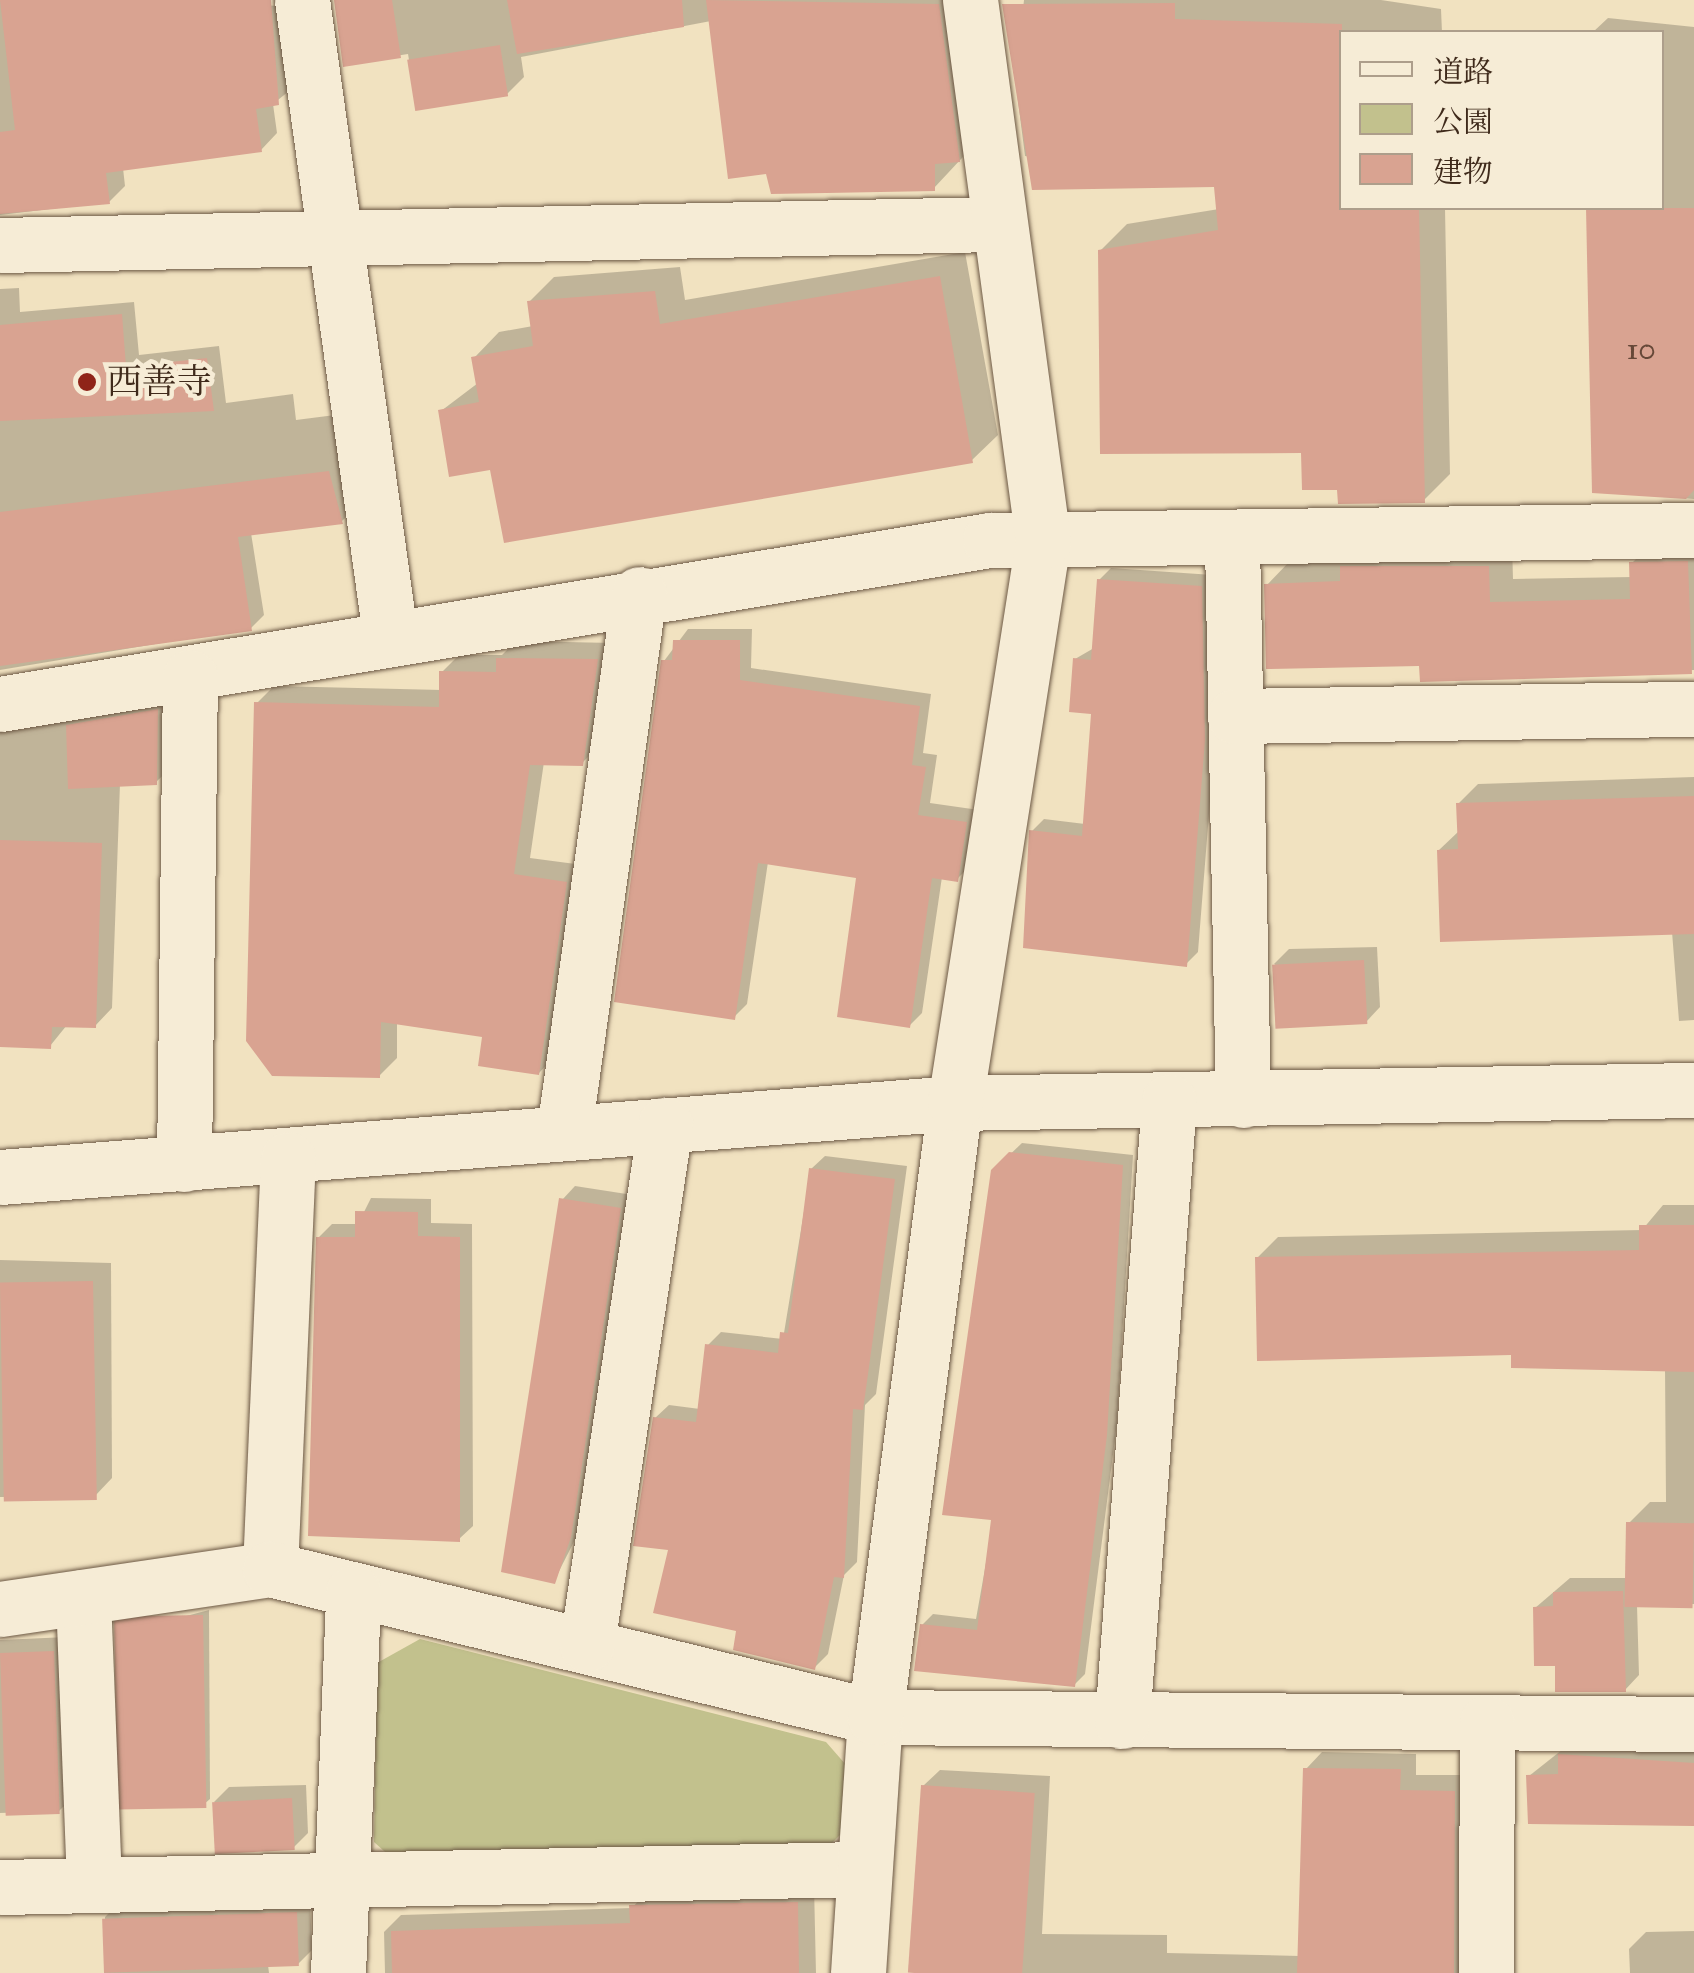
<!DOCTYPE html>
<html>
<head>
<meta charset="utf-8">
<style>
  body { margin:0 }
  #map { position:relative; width:1694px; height:1973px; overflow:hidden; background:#f1e2c0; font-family:"IM FELL Great Primer","Noto Serif JP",serif }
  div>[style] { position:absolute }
  .green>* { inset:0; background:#c2c18d }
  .shadow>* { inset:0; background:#0003 }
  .building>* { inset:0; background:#d9a391; transform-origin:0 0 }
  .roads { filter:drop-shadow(0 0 2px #6c5844) drop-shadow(0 0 2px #6c5844) }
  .minor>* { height:55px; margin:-27.5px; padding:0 27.5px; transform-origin:27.5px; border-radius:27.5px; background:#f6ecd6 }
  .dots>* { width:28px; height:28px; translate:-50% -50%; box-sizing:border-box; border:5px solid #f6ecd6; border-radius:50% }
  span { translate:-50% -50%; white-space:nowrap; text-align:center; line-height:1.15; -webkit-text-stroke:9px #f6ecd6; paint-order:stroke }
  .number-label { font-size:30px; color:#664838 }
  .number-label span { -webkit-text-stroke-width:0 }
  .poi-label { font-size:35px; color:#3f2a1b }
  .left { translate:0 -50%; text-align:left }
  .legend { position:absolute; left:1339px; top:30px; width:325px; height:180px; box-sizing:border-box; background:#f6ecd6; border:2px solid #ad9e8b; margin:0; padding:12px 18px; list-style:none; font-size:30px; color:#3f2a1b }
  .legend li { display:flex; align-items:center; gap:20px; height:50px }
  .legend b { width:50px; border:2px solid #ad9e8b }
</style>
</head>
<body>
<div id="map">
  <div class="green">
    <div style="clip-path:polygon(420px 1639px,826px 1742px,847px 1766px,845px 1830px,823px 1852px,394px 1860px,374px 1842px,377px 1663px)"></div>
  </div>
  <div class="shadow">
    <div style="clip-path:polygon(0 0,289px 6px,294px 87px,273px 104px,277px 133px,261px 150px,123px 168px,125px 186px,109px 202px,0 215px)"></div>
    <div style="clip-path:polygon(336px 0,957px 0,976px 143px,934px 188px,711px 21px,521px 57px,524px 77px,507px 94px,417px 109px,408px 54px,345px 64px)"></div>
    <div style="clip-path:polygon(1024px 0,1381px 0,1441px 9px,1442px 32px,1342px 32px,1342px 208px,1445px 208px,1450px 474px,1424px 500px,1340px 487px,1100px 251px,1127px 224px,1219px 209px,1217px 185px,1025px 156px,1015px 78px)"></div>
    <div style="clip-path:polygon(1608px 18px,1694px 27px,1694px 499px,1595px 490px,1588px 208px,1662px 208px,1662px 32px,1593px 32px)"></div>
    <div style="clip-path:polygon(965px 252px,998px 435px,972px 460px,492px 467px,441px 411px,478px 383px,474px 358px,499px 332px,533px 326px,529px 302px,554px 277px,680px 267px,685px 300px)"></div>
    <div style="clip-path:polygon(19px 288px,20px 312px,134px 302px,139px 355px,219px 346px,226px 403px,293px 394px,296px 420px,335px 415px,355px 508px,342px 521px,251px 533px,264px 615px,251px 628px,0 670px,0 289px)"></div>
    <div style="clip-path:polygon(1656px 539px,1694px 539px,1694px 670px,1422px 679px,1421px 663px,1267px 585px,1290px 561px,1512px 543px,1513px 579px,1632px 577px,1632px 563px)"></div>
    <div style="clip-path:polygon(1111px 568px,1213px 575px,1216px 726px,1198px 952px,1186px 964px,1032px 831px,1044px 819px,1085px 824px,1094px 711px,1075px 659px,1094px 648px,1099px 580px)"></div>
    <div style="clip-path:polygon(688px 629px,752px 629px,751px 668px,931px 694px,923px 753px,937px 755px,930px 803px,979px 810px,970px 866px,957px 879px,942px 877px,922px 1013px,909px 1026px,859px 876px,768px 862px,747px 1004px,734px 1017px,664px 661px)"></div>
    <div style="clip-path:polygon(516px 641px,614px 643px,600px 745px,582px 763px,544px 762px,530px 858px,583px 865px,556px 1055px,539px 1073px,485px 1035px,397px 1022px,397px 1058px,379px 1076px,257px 703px,274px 686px,442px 690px,442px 672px,459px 655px,502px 655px)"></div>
    <div style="clip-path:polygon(175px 694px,174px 765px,156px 782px,120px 784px,112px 1008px,95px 1026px,67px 1025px,50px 1046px,0 1044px,0 711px)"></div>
    <div style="clip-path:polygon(1694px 777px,1694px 1020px,1679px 1021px,1672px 932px,1439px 850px,1459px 831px,1458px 804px,1478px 784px)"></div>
    <div style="clip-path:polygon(1377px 947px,1380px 1007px,1366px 1022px,1274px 964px,1289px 949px)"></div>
    <div style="clip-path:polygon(1022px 1143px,1133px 1155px,1117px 1423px,1085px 1674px,1074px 1685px,922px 1625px,933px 1614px,976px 1619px,994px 1518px,993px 1171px)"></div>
    <div style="clip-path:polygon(825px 1156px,907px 1166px,876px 1394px,865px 1405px,857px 1562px,844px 1575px,828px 1654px,815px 1667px,739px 1629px,671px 1548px,655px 1418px,669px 1405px,700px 1409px,708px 1345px,721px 1332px,783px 1339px,811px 1169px)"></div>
    <div style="clip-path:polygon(575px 1186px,633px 1195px,584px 1522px,554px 1581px,562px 1200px)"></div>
    <div style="clip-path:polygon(371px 1198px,431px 1199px,431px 1223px,472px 1224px,473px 1526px,459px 1539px,318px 1238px,332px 1224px,358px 1224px)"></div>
    <div style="clip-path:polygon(1663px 1205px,1694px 1205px,1694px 1604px,1637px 1605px,1639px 1675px,1625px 1690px,1557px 1663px,1535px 1608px,1570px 1578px,1629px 1578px,1628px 1524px,1650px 1502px,1666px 1502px,1665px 1369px,1513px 1353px,1257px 1258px,1278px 1237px,1642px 1230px)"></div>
    <div style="clip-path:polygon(0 1260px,111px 1263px,112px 1478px,94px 1497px,0 1497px)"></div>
    <div style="clip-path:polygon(209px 1610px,210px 1799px,203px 1805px,118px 1634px)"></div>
    <div style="clip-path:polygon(67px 1637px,73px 1797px,59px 1811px,0 1813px,0 1640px)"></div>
    <div style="clip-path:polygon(1577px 1738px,1694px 1749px,1694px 1822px,1529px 1776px)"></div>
    <div style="clip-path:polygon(1322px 1752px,1416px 1754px,1416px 1775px,1471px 1775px,1459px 1973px,916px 1973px,923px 1786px,940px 1770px,1050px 1776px,1042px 1934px,1167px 1935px,1167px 1953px,1300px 1956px,1306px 1769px)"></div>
    <div style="clip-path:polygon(306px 1785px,308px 1833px,294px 1847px,214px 1802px,229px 1787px)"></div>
    <div style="clip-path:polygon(814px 1885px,816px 1973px,385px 1973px,384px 1932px,401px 1915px,632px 1908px,649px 1889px)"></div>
    <div style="clip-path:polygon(310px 1899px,312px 1950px,298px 1964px,268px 1965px,269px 1973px,104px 1973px,105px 1917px,119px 1903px)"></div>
    <div style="clip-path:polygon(1694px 1931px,1694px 1973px,1630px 1973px,1629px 1949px,1646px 1932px)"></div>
  </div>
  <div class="building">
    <div style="clip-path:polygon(0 0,271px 0,279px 105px,256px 109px,262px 152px,106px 173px,110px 204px,0 214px,0 132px,15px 130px)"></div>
    <div style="clip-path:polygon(334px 0,392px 0,401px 58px,343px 67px)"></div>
    <div style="clip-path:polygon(507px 0,682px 0,684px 27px,517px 54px)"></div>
    <div style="clip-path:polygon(706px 0,939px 4px,960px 162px,935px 164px,935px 191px,771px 194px,766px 174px,728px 179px)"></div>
    <div style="clip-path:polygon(1175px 3px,1175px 19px,1342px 24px,1342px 208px,1419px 208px,1425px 503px,1338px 504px,1337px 490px,1302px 490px,1301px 453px,1100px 454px,1098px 250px,1218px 230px,1214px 187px,1032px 190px,1002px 4px)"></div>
    <div style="left:500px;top:45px;width:52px;height:94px;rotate:81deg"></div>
    <div style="clip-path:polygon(1586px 208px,1694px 208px,1694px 490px,1686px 499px,1592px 493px)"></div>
    <div style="clip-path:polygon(940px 276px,973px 463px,504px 543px,490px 470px,449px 477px,438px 410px,479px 402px,471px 357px,533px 346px,527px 301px,655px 291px,660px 324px)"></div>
    <div style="clip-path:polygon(122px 314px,126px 367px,207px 358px,214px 411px,0 421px,0 325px)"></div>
    <div style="clip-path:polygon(329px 471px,343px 524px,238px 537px,252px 631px,0 666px,0 512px)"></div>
    <div style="clip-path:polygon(1688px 561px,1692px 674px,1420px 682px,1419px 666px,1266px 669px,1264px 584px,1340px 581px,1340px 566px,1489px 566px,1490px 602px,1630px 599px,1629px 562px)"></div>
    <div style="clip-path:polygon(1097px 579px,1202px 586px,1205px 740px,1187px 967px,1023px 948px,1029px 830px,1082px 836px,1091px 714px,1069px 712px,1073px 658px,1091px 660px)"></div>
    <div style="clip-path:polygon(673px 640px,740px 640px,740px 680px,920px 706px,912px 765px,926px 767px,918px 815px,967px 822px,958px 882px,932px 878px,910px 1028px,837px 1017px,856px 878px,758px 863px,735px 1020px,614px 1002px,661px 660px,672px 660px)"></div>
    <div style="clip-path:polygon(496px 658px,598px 659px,583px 766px,530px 765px,514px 874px,567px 882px,539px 1075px,478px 1066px,482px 1037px,381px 1022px,380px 1078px,272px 1076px,246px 1041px,254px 702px,439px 707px,439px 671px,496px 672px)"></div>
    <div style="clip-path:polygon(158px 709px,157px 785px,68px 789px,66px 725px)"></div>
    <div style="clip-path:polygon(1694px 796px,1694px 934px,1440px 942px,1437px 850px,1458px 849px,1456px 803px)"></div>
    <div style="clip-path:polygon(0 840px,102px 843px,96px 1028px,52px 1027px,51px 1049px,0 1047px)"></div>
    <div style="left:1364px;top:960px;width:64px;height:92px;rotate:87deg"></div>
    <div style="clip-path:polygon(1009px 1152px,1123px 1165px,1107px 1435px,1075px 1687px,914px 1671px,920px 1624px,977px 1630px,991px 1520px,942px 1515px,991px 1170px)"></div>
    <div style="clip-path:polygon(809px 1168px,895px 1179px,863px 1410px,853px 1409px,844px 1578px,834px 1577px,815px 1670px,733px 1650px,736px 1631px,653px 1613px,668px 1550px,633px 1546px,653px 1417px,696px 1422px,705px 1344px,778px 1353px,780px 1332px,788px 1333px)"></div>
    <div style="clip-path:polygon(559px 1198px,621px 1208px,571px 1537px,555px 1584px,501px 1572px)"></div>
    <div style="clip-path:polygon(355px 1211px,418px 1212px,418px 1236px,460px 1237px,460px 1542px,308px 1536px,316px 1237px,355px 1237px)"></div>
    <div style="clip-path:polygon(1639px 1225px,1694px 1225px,1694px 1372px,1511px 1368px,1511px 1355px,1257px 1361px,1255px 1257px,1639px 1250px)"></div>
    <div style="left:93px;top:1281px;width:219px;height:93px;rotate:89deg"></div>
    <div style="left:1626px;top:1522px;width:68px;height:85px;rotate:1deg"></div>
    <div style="clip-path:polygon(1623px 1591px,1626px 1692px,1555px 1692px,1555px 1666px,1534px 1666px,1533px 1607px,1553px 1606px,1553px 1592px)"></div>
    <div style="left:203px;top:1615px;width:193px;height:89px;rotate:89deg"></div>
    <div style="left:54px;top:1651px;width:163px;height:54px;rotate:88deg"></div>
    <div style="clip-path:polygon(1558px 1754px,1694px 1763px,1694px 1826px,1528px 1824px,1526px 1775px,1558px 1774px)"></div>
    <div style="clip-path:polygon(1303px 1768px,1401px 1769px,1400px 1790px,1455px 1791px,1454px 1973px,1297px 1973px)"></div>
    <div style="left:921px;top:1785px;width:114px;height:188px;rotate:4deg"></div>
    <div style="left:292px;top:1798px;width:52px;height:80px;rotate:87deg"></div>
    <div style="clip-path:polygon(798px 1902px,799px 1973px,392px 1973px,391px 1931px,630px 1923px,629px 1905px)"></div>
    <div style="left:297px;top:1912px;width:54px;height:195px;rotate:88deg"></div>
  </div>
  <div class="roads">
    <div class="minor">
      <div style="left:302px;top:0;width:641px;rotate:82.11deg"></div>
      <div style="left:0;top:245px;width:996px;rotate:-1.21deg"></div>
      <div style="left:1232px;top:543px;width:557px;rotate:88.87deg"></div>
      <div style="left:0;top:704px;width:1003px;rotate:-9.41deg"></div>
      <div style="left:990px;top:540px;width:704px;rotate:-0.81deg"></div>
      <div style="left:1235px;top:716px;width:459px;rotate:-0.9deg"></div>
      <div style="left:564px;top:1131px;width:542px;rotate:-82.05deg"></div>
      <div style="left:184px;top:1164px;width:487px;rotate:-89.3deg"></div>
      <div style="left:0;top:1177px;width:958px;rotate:-4.43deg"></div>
      <div style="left:955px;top:1103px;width:739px;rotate:-1.01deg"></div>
      <div style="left:270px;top:1569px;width:410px;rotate:-87.5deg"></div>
      <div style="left:83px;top:1597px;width:288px;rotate:87.8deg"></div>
      <div style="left:0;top:1609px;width:273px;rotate:-8.4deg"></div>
      <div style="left:270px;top:1569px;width:623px;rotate:13.75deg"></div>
      <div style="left:875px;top:1717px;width:819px;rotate:0.49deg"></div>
      <div style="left:587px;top:1644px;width:525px;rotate:-81.45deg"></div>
      <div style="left:1122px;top:1721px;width:621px;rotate:-85.66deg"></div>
      <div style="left:0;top:1887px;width:862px;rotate:-1.2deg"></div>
      <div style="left:338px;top:1973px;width:381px;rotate:-87.7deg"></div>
      <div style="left:858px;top:1973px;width:257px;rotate:-86.2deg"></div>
      <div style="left:875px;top:1717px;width:619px;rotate:-82.58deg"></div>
      <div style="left:955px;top:1103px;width:569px;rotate:-81.1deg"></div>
      <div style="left:1043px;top:541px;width:546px;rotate:-97.68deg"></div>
      <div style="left:1486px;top:1973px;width:250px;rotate:-89.8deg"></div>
    </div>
  </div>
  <div class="dots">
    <div style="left:87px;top:382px;background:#8f2418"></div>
  </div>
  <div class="number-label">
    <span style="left:1641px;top:349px">10</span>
  </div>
  <div class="poi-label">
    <span class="left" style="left:107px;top:382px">西善寺</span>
  </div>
  <ul class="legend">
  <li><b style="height:12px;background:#f6ecd6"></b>道路</li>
  <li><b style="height:28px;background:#c2c18d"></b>公園</li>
  <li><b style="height:28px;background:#d9a391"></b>建物</li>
  </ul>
</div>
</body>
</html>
